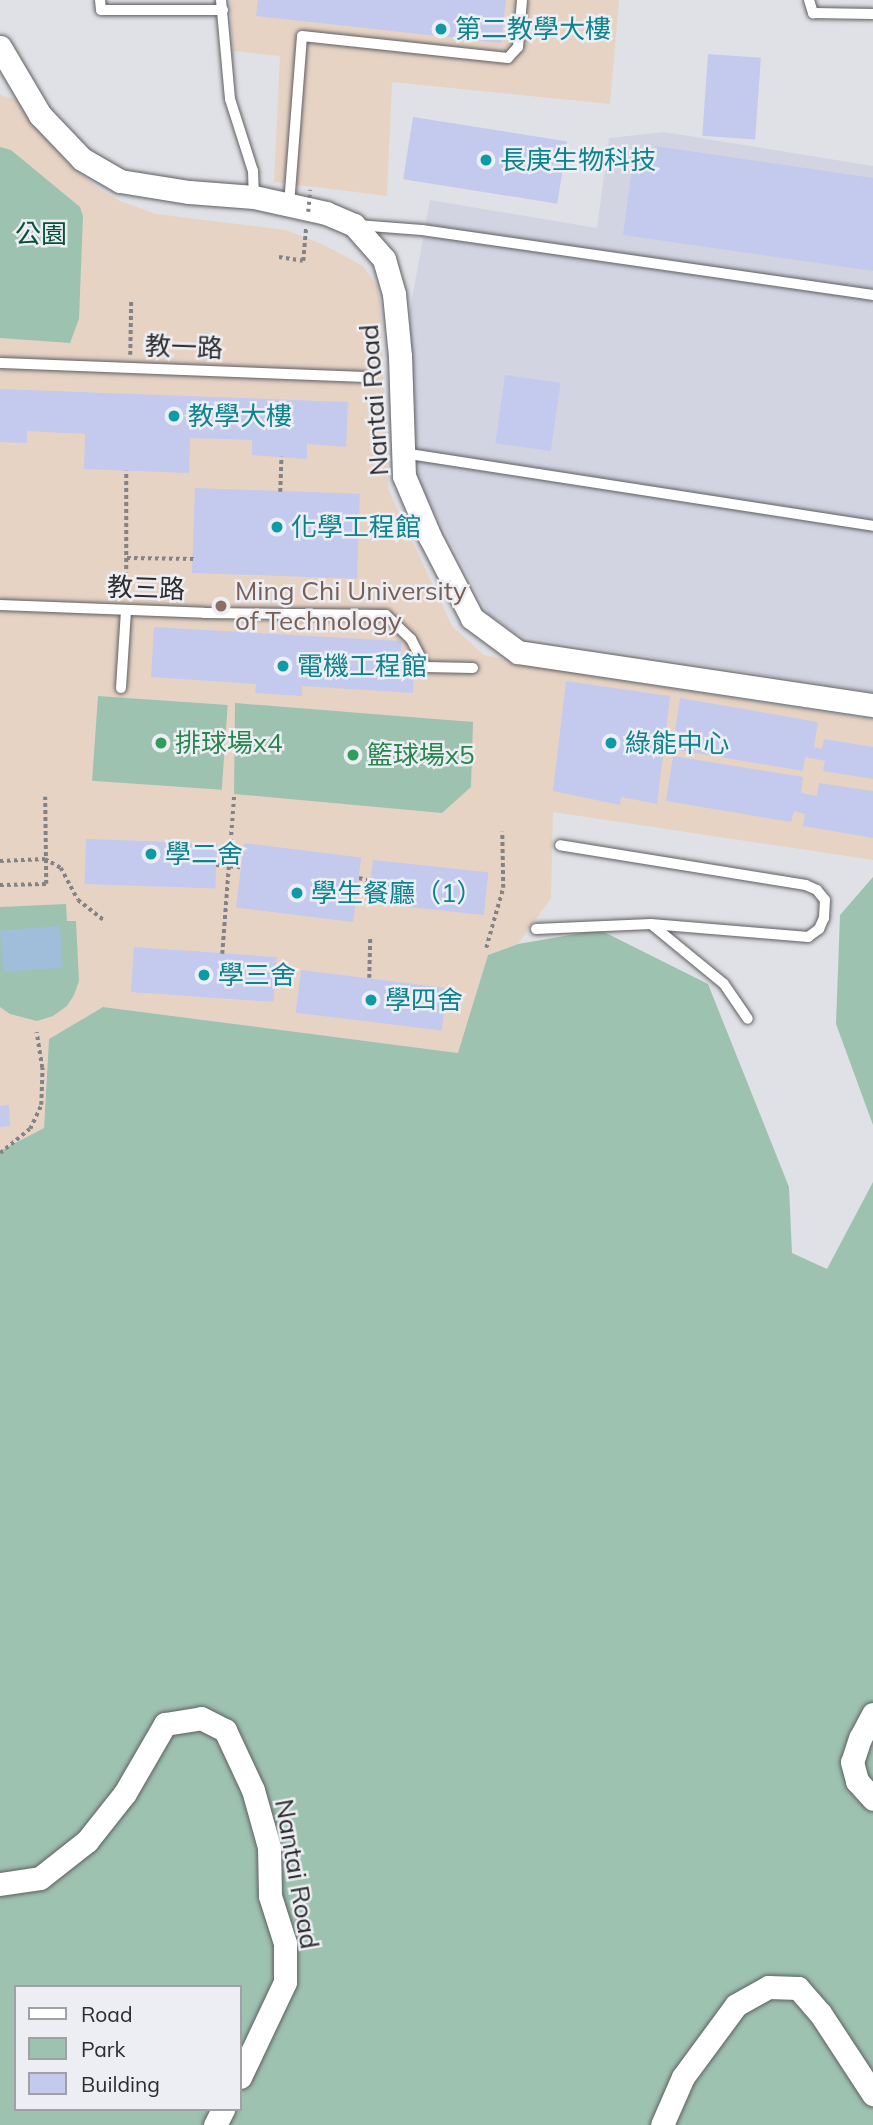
<!DOCTYPE html>
<html>
<head>
<meta charset="utf-8">
<style>
  body { margin:0 }
  #map { position:relative; width:873px; height:2125px; overflow:hidden; background:#e0e1e6; font-family:Mulish,"Noto Sans TC",sans-serif }
  div>[style] { position:absolute }
  .built>* { inset:0; background:#d2d4e1 }
  .education>* { inset:0; background:#e7d3c4 }
  .green>* { inset:0; background:#9ec2b0; transform-origin:0 0 }
  .water>* { inset:0; background:#a0bdd9; transform-origin:0 0 }
  .building>* { inset:0; background:#c3caee; transform-origin:0 0 }
  .path>* { height:3.5px; margin-top:-1.75px; transform-origin:0; background:repeating-linear-gradient(90deg,#828386 0 3.5px,transparent 0 7px) }
  .roads { filter:drop-shadow(0 0 2px #5e5f63) drop-shadow(0 0 2px #5e5f63) }
  .service>* { height:10px; margin:-5px; padding:0 5px; transform-origin:5px; border-radius:5px; background:#fff }
  .minor>* { height:23px; margin:-11.5px; padding:0 11.5px; transform-origin:11.5px; border-radius:11.5px; background:#fff }
  .path-bridge>* { height:3.5px; margin-top:-1.75px; transform-origin:0; background:repeating-linear-gradient(90deg,#828386 0 3.5px,transparent 0 7px) }
  .dots>* { width:19px; height:19px; translate:-50% -50%; box-sizing:border-box; border:4px solid #edeef3; border-radius:50% }
  span { translate:-50% -50%; white-space:nowrap; text-align:center; line-height:1.15; -webkit-text-stroke:5px #edeef3; paint-order:stroke }
  .culture-label { font-size:26px; color:#0d838f }
  .left { translate:0 -50%; text-align:left }
  .park-label { font-size:26px; color:#075137 }
  .street-label { font-size:26px; color:#2d2d2f }
  .education-label { font-size:26px; color:#785e54 }
  .leisure-label { font-size:26px; color:#27864d }
  .legend { position:absolute; left:14px; top:1985px; width:228px; height:126px; box-sizing:border-box; background:#edeef3; border:2px solid #a0a1a5; margin:0; padding:9px 12px; list-style:none; font-size:21px; color:#2d2d2f }
  .legend li { display:flex; align-items:center; gap:14px; height:35px }
  .legend b { width:35px; border:2px solid #a0a1a5 }
</style>
</head>
<body>
<div id="map">
  <div class="built">
    <div style="clip-path:polygon(664px 132px,873px 166px,873px 692px,523px 637px,488px 614px,414px 471px,410px 310px,430px 200px,597px 228px,609px 138px)"></div>
  </div>
  <div class="education">
    <div style="clip-path:polygon(230px 0,619px 0,610px 104px,392px 82px,387px 196px,274px 182px,280px 56px,233px 51px)"></div>
    <div style="clip-path:polygon(0 95px,23px 101px,64px 160px,99px 189px,120px 201px,156px 214px,286px 230px,322px 244px,363px 266px,377px 286px,380px 302px,388px 489px,452px 626px,484px 655px,561px 671px,873px 720px,873px 860px,553px 812px,551px 898px,518px 944px,488px 955px,459px 1053px,103px 1007px,49px 1039px,44px 1128px,0 1151px)"></div>
  </div>
  <div class="green">
    <div style="clip-path:polygon(0 147px,11px 150px,80px 207px,83px 216px,79px 319px,70px 343px,0 338px)"></div>
    <div style="left:98px;top:696px;width:130px;height:85px;rotate:4deg"></div>
    <div style="clip-path:polygon(235px 703px,473px 722px,471px 787px,442px 813px,234px 794px)"></div>
    <div style="clip-path:polygon(873px 877px,873px 1125px,836px 1024px,840px 915px)"></div>
    <div style="clip-path:polygon(66px 904px,67px 921px,76px 921px,79px 981px,74px 995px,67px 1006px,53px 1016px,37px 1021px,10px 1014px,0 1007px,0 907px)"></div>
    <div style="clip-path:polygon(evenodd,600px 930px,708px 984px,789px 1187px,792px 1253px,827px 1269px,873px 1182px,873px 2125px,0 2125px,0 1151px,44px 1128px,49px 1039px,103px 1007px,458px 1053px,488px 955px,518px 944px,600px 930px,16px 1987px,240px 1987px,240px 2109px,16px 2109px,16px 1987px)"></div>
  </div>
  <div class="water">
    <div style="left:60px;top:926px;width:42px;height:60px;rotate:86deg"></div>
  </div>
  <div class="building">
    <div style="clip-path:polygon(258px 0,506px 0,501px 43px,256px 16px)"></div>
    <div style="left:708px;top:54px;width:53px;height:82px;rotate:4deg"></div>
    <div style="left:413px;top:117px;width:156px;height:63px;rotate:9deg"></div>
    <div style="clip-path:polygon(655px 146px,873px 178px,873px 271px,623px 235px,633px 162px,652px 165px)"></div>
    <div style="left:505px;top:375px;width:56px;height:69px;rotate:8deg"></div>
    <div style="clip-path:polygon(0 389px,348px 402px,346px 447px,307px 444px,307px 459px,252px 455px,252px 440px,190px 438px,189px 473px,84px 469px,85px 434px,27px 431px,27px 443px,0 442px)"></div>
    <div style="left:195px;top:488px;width:165px;height:85px;rotate:2deg"></div>
    <div style="clip-path:polygon(154px 627px,401px 641px,401px 654px,415px 655px,413px 693px,302px 686px,302px 696px,255px 693px,256px 684px,151px 677px)"></div>
    <div style="clip-path:polygon(566px 681px,670px 696px,657px 804px,621px 797px,620px 805px,553px 791px)"></div>
    <div style="clip-path:polygon(680px 698px,818px 722px,814px 747px,822px 749px,824px 739px,873px 747px,873px 779px,823px 771px,825px 761px,805px 757px,803px 771px,672px 749px)"></div>
    <div style="clip-path:polygon(673px 756px,803px 777px,801px 793px,817px 796px,819px 783px,873px 791px,873px 838px,803px 826px,805px 814px,794px 811px,791px 822px,666px 801px)"></div>
    <div style="left:86px;top:839px;width:131px;height:45px;rotate:2deg"></div>
    <div style="left:244px;top:843px;width:118px;height:65px;rotate:7deg"></div>
    <div style="left:373px;top:860px;width:116px;height:43px;rotate:6deg"></div>
    <div style="left:134px;top:947px;width:143px;height:45px;rotate:4deg"></div>
    <div style="left:301px;top:970px;width:147px;height:43px;rotate:7deg"></div>
    <div style="clip-path:polygon(9px 1105px,10px 1126px,0 1127px,0 1106px)"></div>
  </div>
  <div class="path">
    <div style="left:279px;top:257px;width:24px;rotate:9deg"></div>
    <div style="left:303px;top:261px;width:33px;rotate:-85deg"></div>
    <div style="left:130px;top:355px;width:55px;rotate:-89deg"></div>
    <div style="left:280px;top:492px;width:35px;rotate:-88deg"></div>
    <div style="left:127px;top:558px;width:68px;rotate:0.8deg"></div>
    <div style="left:126px;top:597px;width:126px;rotate:-90deg"></div>
    <div style="left:0;top:861px;width:45px;rotate:-2.5deg"></div>
    <div style="left:45px;top:859px;width:18px;rotate:29deg"></div>
    <div style="left:61px;top:868px;width:36px;rotate:62deg"></div>
    <div style="left:78px;top:900px;width:34px;rotate:38deg"></div>
    <div style="left:359px;top:878px;width:12px;rotate:14deg"></div>
    <div style="left:0;top:885px;width:46px;rotate:-1.2deg"></div>
    <div style="left:46px;top:884px;width:87px;rotate:-90.7deg"></div>
    <div style="left:486px;top:948px;width:62px;rotate:-74.2deg"></div>
    <div style="left:503px;top:888px;width:56px;rotate:-91deg"></div>
    <div style="left:222px;top:954px;width:160px;rotate:-85.7deg"></div>
    <div style="left:369px;top:978px;width:40px;rotate:-88.6deg"></div>
    <div style="left:0;top:1153px;width:38px;rotate:-39deg"></div>
    <div style="left:30px;top:1129px;width:26px;rotate:-65deg"></div>
    <div style="left:41px;top:1105px;width:37px;rotate:-88deg"></div>
    <div style="left:42px;top:1068px;width:36px;rotate:-99deg"></div>
  </div>
  <div class="roads">
    <div class="service">
      <div style="left:100px;top:0;width:10px;rotate:84deg"></div>
      <div style="left:101px;top:10px;width:122px"></div>
      <div style="left:221px;top:0;width:99px;rotate:84.8deg"></div>
      <div style="left:230px;top:99px;width:76px;rotate:72.3deg"></div>
      <div style="left:253px;top:171px;width:26px;rotate:88deg"></div>
      <div style="left:809px;top:0;width:14px;rotate:73deg"></div>
      <div style="left:813px;top:13px;width:60px;rotate:1deg"></div>
      <div style="left:289px;top:205px;width:169px;rotate:-85.6deg"></div>
      <div style="left:302px;top:36px;width:207px;rotate:6.1deg"></div>
      <div style="left:508px;top:58px;width:15px;rotate:-48deg"></div>
      <div style="left:518px;top:47px;width:47px;rotate:-85.1deg"></div>
      <div style="left:357px;top:225px;width:65px;rotate:4.4deg"></div>
      <div style="left:422px;top:230px;width:456px;rotate:8.2deg"></div>
      <div style="left:0;top:363px;width:367px;rotate:2.2deg"></div>
      <div style="left:403px;top:453px;width:476px;rotate:8.8deg"></div>
      <div style="left:0;top:605px;width:204px;rotate:2.2deg"></div>
      <div style="left:204px;top:613px;width:182px;rotate:0.6deg"></div>
      <div style="left:386px;top:615px;width:35px;rotate:44deg"></div>
      <div style="left:411px;top:639px;width:31px;rotate:63deg"></div>
      <div style="left:425px;top:667px;width:48px;rotate:1.2deg"></div>
      <div style="left:121px;top:688px;width:78px;rotate:-86.3deg"></div>
      <div style="left:651px;top:924px;width:94px;rotate:39.4deg"></div>
      <div style="left:724px;top:984px;width:42px;rotate:55.6deg"></div>
      <div style="left:536px;top:929px;width:115px;rotate:-2.5deg"></div>
      <div style="left:651px;top:924px;width:158px;rotate:4.7deg"></div>
      <div style="left:808px;top:937px;width:14px;rotate:-36deg"></div>
      <div style="left:819px;top:929px;width:12px;rotate:-66deg"></div>
      <div style="left:824px;top:918px;width:18px;rotate:-87deg"></div>
      <div style="left:825px;top:900px;width:13px;rotate:-129deg"></div>
      <div style="left:817px;top:890px;width:12px;rotate:-156deg"></div>
      <div style="left:806px;top:885px;width:249px;rotate:-170.8deg"></div>
    </div>
    <div class="minor">
      <div style="left:0;top:47px;width:79px;rotate:59.5deg"></div>
      <div style="left:40px;top:115px;width:61px;rotate:46.3deg"></div>
      <div style="left:82px;top:159px;width:44px;rotate:30.1deg"></div>
      <div style="left:120px;top:181px;width:70px;rotate:9.1deg"></div>
      <div style="left:189px;top:192px;width:65px;rotate:4.4deg"></div>
      <div style="left:254px;top:197px;width:74px;rotate:12.5deg"></div>
      <div style="left:326px;top:213px;width:30px;rotate:23deg"></div>
      <div style="left:354px;top:225px;width:45px;rotate:48.6deg"></div>
      <div style="left:384px;top:259px;width:36px;rotate:74deg"></div>
      <div style="left:394px;top:294px;width:62px;rotate:84.5deg"></div>
      <div style="left:400px;top:356px;width:120px;rotate:88.1deg"></div>
      <div style="left:404px;top:476px;width:66px;rotate:66.9deg"></div>
      <div style="left:430px;top:537px;width:91px;rotate:62.6deg"></div>
      <div style="left:472px;top:618px;width:57px;rotate:36.5deg"></div>
      <div style="left:518px;top:652px;width:359px;rotate:8.5deg"></div>
      <div style="left:873px;top:1714px;width:27px;rotate:118deg"></div>
      <div style="left:860px;top:1738px;width:25px;rotate:108deg"></div>
      <div style="left:852px;top:1762px;width:20px;rotate:75deg"></div>
      <div style="left:857px;top:1781px;width:24px;rotate:48deg"></div>
      <div style="left:0;top:1884px;width:40px;rotate:-8.5deg"></div>
      <div style="left:40px;top:1878px;width:60px;rotate:-38.2deg"></div>
      <div style="left:87px;top:1841px;width:61px;rotate:-51.6deg"></div>
      <div style="left:125px;top:1793px;width:80px;rotate:-59.9deg"></div>
      <div style="left:165px;top:1724px;width:36px;rotate:-9deg"></div>
      <div style="left:201px;top:1718px;width:27px;rotate:27deg"></div>
      <div style="left:225px;top:1730px;width:66px;rotate:65deg"></div>
      <div style="left:253px;top:1790px;width:59px;rotate:74.3deg"></div>
      <div style="left:269px;top:1847px;width:49px;rotate:88.8deg"></div>
      <div style="left:270px;top:1896px;width:49px;rotate:72.3deg"></div>
      <div style="left:285px;top:1943px;width:39px;rotate:90deg"></div>
      <div style="left:285px;top:1982px;width:105px;rotate:115.3deg"></div>
      <div style="left:215px;top:2125px;width:18px;rotate:-63deg"></div>
      <div style="left:662px;top:2125px;width:52px;rotate:-66.4deg"></div>
      <div style="left:683px;top:2077px;width:89px;rotate:-53.6deg"></div>
      <div style="left:736px;top:2005px;width:37px;rotate:-29deg"></div>
      <div style="left:768px;top:1987px;width:30px;rotate:2deg"></div>
      <div style="left:798px;top:1988px;width:33px;rotate:49deg"></div>
      <div style="left:820px;top:2013px;width:97px;rotate:56.8deg"></div>
    </div>
  </div>
  <div class="path-bridge">
    <div style="left:308px;top:212px;width:22px;rotate:-85deg"></div>
    <div style="left:216px;top:865px;width:25px;rotate:5deg"></div>
  </div>
  <div class="dots">
    <div style="left:441px;top:29px;background:#0f9aa8"></div>
    <div style="left:486px;top:160px;background:#0f9aa8"></div>
    <div style="left:174px;top:416px;background:#0f9aa8"></div>
    <div style="left:277px;top:527px;background:#0f9aa8"></div>
    <div style="left:221px;top:606px;background:#8d6e63"></div>
    <div style="left:283px;top:666px;background:#0f9aa8"></div>
    <div style="left:161px;top:743px;background:#2e9e5b"></div>
    <div style="left:611px;top:743px;background:#0f9aa8"></div>
    <div style="left:353px;top:755px;background:#2e9e5b"></div>
    <div style="left:151px;top:854px;background:#0f9aa8"></div>
    <div style="left:297px;top:893px;background:#0f9aa8"></div>
    <div style="left:204px;top:975px;background:#0f9aa8"></div>
    <div style="left:371px;top:1000px;background:#0f9aa8"></div>
  </div>
  <div class="culture-label">
    <span class="left" style="left:455px;top:29px">第二教學大樓</span>
    <span class="left" style="left:500px;top:160px">長庚生物科技</span>
    <span class="left" style="left:188px;top:416px">教學大樓</span>
    <span class="left" style="left:291px;top:527px">化學工程館</span>
    <span class="left" style="left:297px;top:666px">電機工程館</span>
    <span class="left" style="left:625px;top:743px">綠能中心</span>
    <span class="left" style="left:165px;top:854px">學二舍</span>
    <span class="left" style="left:311px;top:893px">學生餐廳（1）</span>
    <span class="left" style="left:218px;top:975px">學三舍</span>
    <span class="left" style="left:385px;top:1000px">學四舍</span>
  </div>
  <div class="park-label">
    <span style="left:41px;top:234px">公園</span>
  </div>
  <div class="street-label">
    <span style="left:184px;top:347px;rotate:2deg">教一路</span>
    <span style="left:374px;top:400px;rotate:-94deg">Nantai Road</span>
    <span style="left:146px;top:588px;rotate:2deg">教三路</span>
    <span style="left:297px;top:1874px;rotate:80deg">Nantai Road</span>
  </div>
  <div class="education-label">
    <span class="left" style="left:235px;top:606px">Ming Chi University<br>of Technology</span>
  </div>
  <div class="leisure-label">
    <span class="left" style="left:175px;top:743px">排球場x4</span>
    <span class="left" style="left:367px;top:755px">籃球場x5</span>
  </div>
  <ul class="legend">
  <li><b style="height:9px;background:#fff"></b>Road</li>
  <li><b style="height:19px;background:#9ec2b0"></b>Park</li>
  <li><b style="height:19px;background:#c3caee"></b>Building</li>
  </ul>
</div>
</body>
</html>
